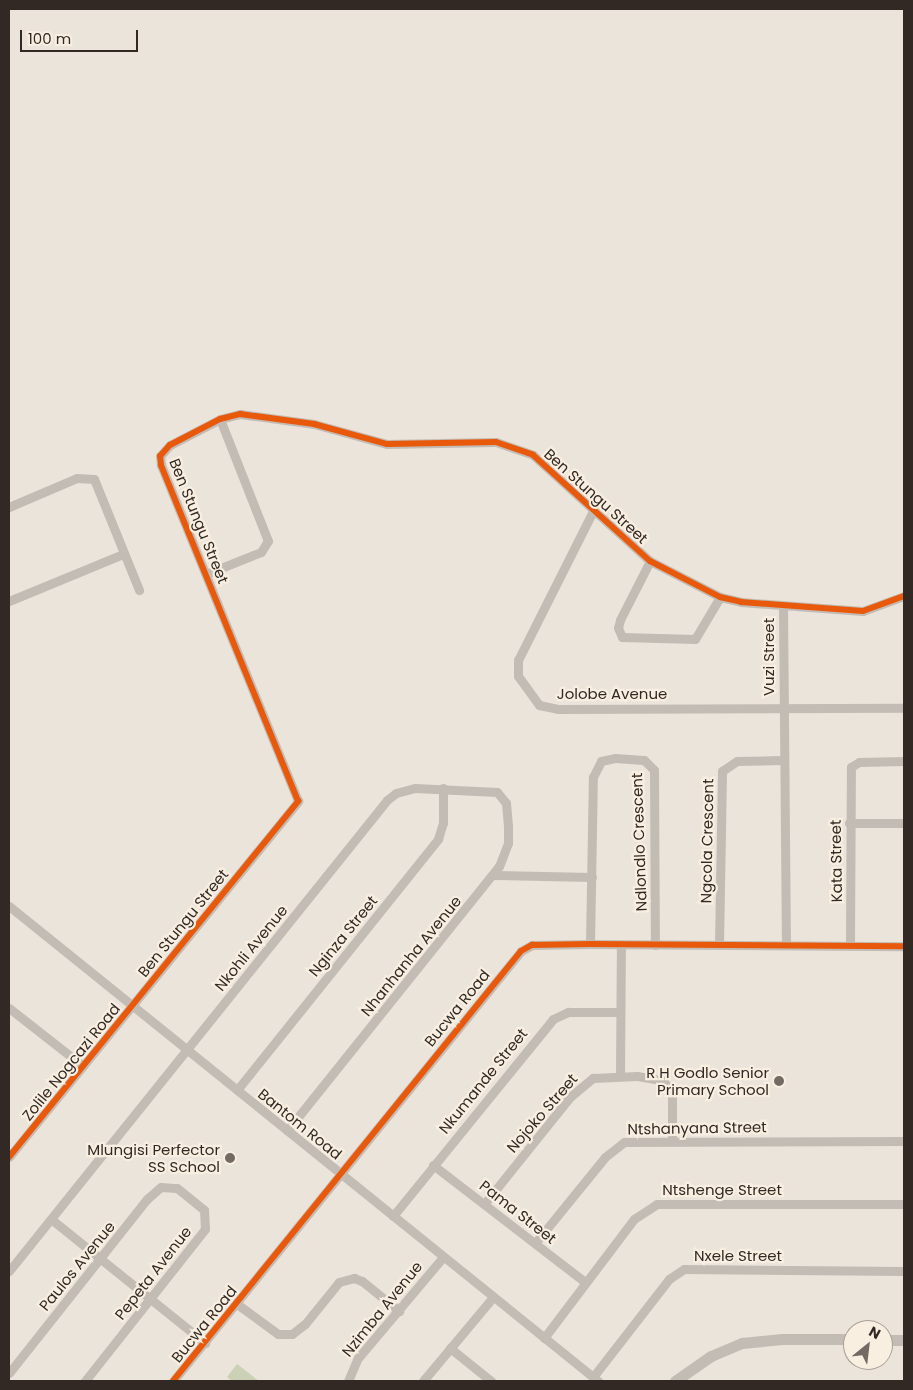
<!DOCTYPE html>
<html>
<head>
<meta charset="utf-8">
<style>
  body { margin:0 }
  #map { position:relative; width:913px; height:1390px; overflow:hidden; background:#ebe4db; font-family:Poppins,sans-serif }
  div>[style] { position:absolute }
  .green>* { inset:0; background:#cbd1b4 }
  .minor>* { height:9px; margin:-4.5px; padding:0 4.5px; transform-origin:4.5px; border-radius:4.5px; background:#c3bcb5 }
  .tertiary>* { height:11px; margin:-5.5px; padding:0 5.5px; transform-origin:5.5px; border-radius:5.5px; background:#c3bcb5 }
  .cycleway>* { height:6px; margin:-3px; padding:0 3px; transform-origin:3px; border-radius:3px; background:#e8590c }
  .dots>* { width:14px; height:14px; translate:-50% -50%; box-sizing:border-box; border:2px solid #f9efe1; border-radius:50% }
  span { translate:-50% -50%; white-space:nowrap; text-align:center; line-height:1.15; -webkit-text-stroke:4.5px #f9efe1; paint-order:stroke }
  .street-label { font-size:15px; color:#332924 }
  .poi-label { font-size:15px; color:#332924 }
  .right { translate:-100% -50%; text-align:right }
  .frame { position:absolute; inset:0; border:10px solid #332924; pointer-events:none }
  .north { position:absolute; left:843px; top:1320px; width:50px; height:50px; box-sizing:border-box; background:#f9efe1; border:1px solid #aaa095; border-radius:50%; rotate:29deg; font-size:14px; font-weight:700; line-height:20px; text-align:center; color:#332924 }
  .north::after { content:''; display:block; margin:auto; width:18px; height:22px; background:#736a64; clip-path:polygon(50% 0,100% 100%,50% 72%,0 100%) }
  .scale { position:absolute; left:20px; top:30px; width:118px; height:22px; box-sizing:border-box; border:2px solid #332924; border-top:0; padding-left:6px; font-size:15px; line-height:18px; white-space:nowrap; color:#332924; -webkit-text-stroke:4px #f9efe1; paint-order:stroke }
</style>
</head>
<body>
<div id="map">
  <div class="green">
    <div style="clip-path:polygon(237px 1364px,259px 1381px,232px 1381px,227px 1377px)"></div>
  </div>
  <div class="minor">
    <div style="left:9px;top:507px;width:74px;rotate:-23.1deg"></div>
    <div style="left:77px;top:478px;width:17px;rotate:3deg"></div>
    <div style="left:94px;top:479px;width:120px;rotate:67.9deg"></div>
    <div style="left:593px;top:511px;width:167px;rotate:116.7deg"></div>
    <div style="left:518px;top:660px;width:16px;rotate:90deg"></div>
    <div style="left:518px;top:676px;width:36px;rotate:54deg"></div>
    <div style="left:539px;top:705px;width:19px;rotate:12deg"></div>
    <div style="left:558px;top:709px;width:346px;rotate:-0.2deg"></div>
    <div style="left:650px;top:561px;width:66px;rotate:117deg"></div>
    <div style="left:620px;top:620px;width:8px;rotate:104deg"></div>
    <div style="left:618px;top:628px;width:10px;rotate:66deg"></div>
    <div style="left:622px;top:637px;width:73px;rotate:1.6deg"></div>
    <div style="left:695px;top:639px;width:49px;rotate:-59.2deg"></div>
    <div style="left:206px;top:574px;width:59px;rotate:-21.8deg"></div>
    <div style="left:261px;top:552px;width:13px;rotate:-58deg"></div>
    <div style="left:268px;top:541px;width:131px;rotate:-111.5deg"></div>
    <div style="left:9px;top:601px;width:123px;rotate:-22.4deg"></div>
    <div style="left:783px;top:606px;width:338px;rotate:89.5deg"></div>
    <div style="left:849px;top:823px;width:55px"></div>
    <div style="left:493px;top:875px;width:99px;rotate:1.2deg"></div>
    <div style="left:9px;top:906px;width:757px;rotate:38.88deg"></div>
    <div style="left:590px;top:944px;width:167px;rotate:-89deg"></div>
    <div style="left:593px;top:777px;width:18px;rotate:-63deg"></div>
    <div style="left:601px;top:761px;width:14px;rotate:-12deg"></div>
    <div style="left:615px;top:758px;width:29px;rotate:4deg"></div>
    <div style="left:644px;top:760px;width:14px;rotate:45deg"></div>
    <div style="left:654px;top:770px;width:175px;rotate:89.7deg"></div>
    <div style="left:850px;top:944px;width:177px;rotate:-89.7deg"></div>
    <div style="left:851px;top:767px;width:9px;rotate:-32deg"></div>
    <div style="left:859px;top:762px;width:45px;rotate:-1.3deg"></div>
    <div style="left:719px;top:945px;width:174px;rotate:-89deg"></div>
    <div style="left:722px;top:771px;width:18px;rotate:-34deg"></div>
    <div style="left:737px;top:761px;width:45px;rotate:-1.3deg"></div>
    <div style="left:9px;top:1008px;width:94px;rotate:38.1deg"></div>
    <div style="left:620px;top:1075px;width:130px;rotate:-89.6deg"></div>
    <div style="left:237px;top:1090px;width:322px;rotate:-51.3deg"></div>
    <div style="left:438px;top:839px;width:17px;rotate:-73deg"></div>
    <div style="left:443px;top:823px;width:35px;rotate:-90deg"></div>
    <div style="left:9px;top:1157px;width:459px;rotate:-50.9deg"></div>
    <div style="left:298px;top:801px;width:363px;rotate:-112.2deg"></div>
    <div style="left:161px;top:465px;width:9px;rotate:-96deg"></div>
    <div style="left:160px;top:456px;width:15px;rotate:-48deg"></div>
    <div style="left:170px;top:445px;width:56px;rotate:-27.5deg"></div>
    <div style="left:220px;top:419px;width:21px;rotate:-14deg"></div>
    <div style="left:240px;top:414px;width:75px;rotate:7.7deg"></div>
    <div style="left:314px;top:424px;width:76px;rotate:15.3deg"></div>
    <div style="left:387px;top:444px;width:109px;rotate:-1.1deg"></div>
    <div style="left:496px;top:442px;width:39px;rotate:19deg"></div>
    <div style="left:533px;top:455px;width:158px;rotate:42.2deg"></div>
    <div style="left:650px;top:561px;width:79px;rotate:27.2deg"></div>
    <div style="left:720px;top:597px;width:22px;rotate:13deg"></div>
    <div style="left:741px;top:602px;width:122px;rotate:4.2deg"></div>
    <div style="left:863px;top:611px;width:44px;rotate:-20.1deg"></div>
    <div style="left:433px;top:1165px;width:192px;rotate:37.6deg"></div>
    <div style="left:485px;top:1203px;width:136px;rotate:-51.3deg"></div>
    <div style="left:570px;top:1097px;width:30px;rotate:-40deg"></div>
    <div style="left:593px;top:1078px;width:44px;rotate:-2.6deg"></div>
    <div style="left:637px;top:1076px;width:27px;rotate:10deg"></div>
    <div style="left:664px;top:1081px;width:17px;rotate:62deg"></div>
    <div style="left:672px;top:1096px;width:45px;rotate:90deg"></div>
    <div style="left:393px;top:1216px;width:254px;rotate:-50.9deg"></div>
    <div style="left:553px;top:1019px;width:17px;rotate:-25deg"></div>
    <div style="left:568px;top:1012px;width:52px"></div>
    <div style="left:51px;top:1219px;width:198px;rotate:38.8deg"></div>
    <div style="left:536px;top:1242px;width:109px;rotate:-50.9deg"></div>
    <div style="left:605px;top:1157px;width:24px;rotate:-38deg"></div>
    <div style="left:624px;top:1142px;width:280px;rotate:-0.2deg"></div>
    <div style="left:9px;top:1271px;width:604px;rotate:-51.25deg"></div>
    <div style="left:387px;top:800px;width:11px;rotate:-38deg"></div>
    <div style="left:396px;top:793px;width:20px;rotate:-15deg"></div>
    <div style="left:415px;top:788px;width:82px;rotate:2.8deg"></div>
    <div style="left:497px;top:792px;width:14px;rotate:51deg"></div>
    <div style="left:506px;top:803px;width:24px;rotate:85deg"></div>
    <div style="left:508px;top:827px;width:16px;rotate:90deg"></div>
    <div style="left:508px;top:843px;width:25px;rotate:111deg"></div>
    <div style="left:499px;top:866px;width:339px;rotate:128.7deg"></div>
    <div style="left:237px;top:1304px;width:51px;rotate:36.2deg"></div>
    <div style="left:278px;top:1334px;width:14px"></div>
    <div style="left:292px;top:1334px;width:16px;rotate:-38deg"></div>
    <div style="left:305px;top:1324px;width:54px;rotate:-51deg"></div>
    <div style="left:339px;top:1282px;width:16px;rotate:-15deg"></div>
    <div style="left:354px;top:1278px;width:9px;rotate:21deg"></div>
    <div style="left:362px;top:1281px;width:48px;rotate:39deg"></div>
    <div style="left:544px;top:1338px;width:149px;rotate:-52.9deg"></div>
    <div style="left:634px;top:1219px;width:27px;rotate:-33deg"></div>
    <div style="left:657px;top:1204px;width:247px"></div>
    <div style="left:450px;top:1348px;width:53px;rotate:38.8deg"></div>
    <div style="left:9px;top:1373px;width:222px;rotate:-51.6deg"></div>
    <div style="left:147px;top:1199px;width:18px;rotate:-41deg"></div>
    <div style="left:161px;top:1187px;width:16px;rotate:4deg"></div>
    <div style="left:177px;top:1188px;width:35px;rotate:39deg"></div>
    <div style="left:204px;top:1210px;width:19px;rotate:87deg"></div>
    <div style="left:205px;top:1229px;width:194px;rotate:128.3deg"></div>
    <div style="left:593px;top:1377px;width:124px;rotate:-52.2deg"></div>
    <div style="left:669px;top:1279px;width:18px;rotate:-34deg"></div>
    <div style="left:684px;top:1269px;width:220px;rotate:0.5deg"></div>
    <div style="left:173px;top:1381px;width:553px;rotate:-51.02deg"></div>
    <div style="left:521px;top:951px;width:13px;rotate:-29deg"></div>
    <div style="left:532px;top:945px;width:58px;rotate:-1deg"></div>
    <div style="left:590px;top:944px;width:314px;rotate:0.4deg"></div>
    <div style="left:348px;top:1381px;width:25px;rotate:-67deg"></div>
    <div style="left:358px;top:1358px;width:132px;rotate:-49.9deg"></div>
    <div style="left:423px;top:1381px;width:109px;rotate:-50.2deg"></div>
  </div>
  <div class="tertiary">
    <div style="left:883px;top:1340px;width:21px"></div>
    <div style="left:675px;top:1381px;width:44px;rotate:-34.8deg"></div>
    <div style="left:711px;top:1356px;width:34px;rotate:-23deg"></div>
    <div style="left:742px;top:1343px;width:40px;rotate:-5.7deg"></div>
    <div style="left:782px;top:1339px;width:71px"></div>
  </div>
  <div class="cycleway">
    <div style="left:9px;top:1157px;width:459px;rotate:-50.9deg"></div>
    <div style="left:298px;top:801px;width:363px;rotate:-112.2deg"></div>
    <div style="left:161px;top:465px;width:9px;rotate:-96deg"></div>
    <div style="left:160px;top:456px;width:15px;rotate:-48deg"></div>
    <div style="left:170px;top:445px;width:56px;rotate:-27.5deg"></div>
    <div style="left:220px;top:419px;width:21px;rotate:-14deg"></div>
    <div style="left:240px;top:414px;width:75px;rotate:7.7deg"></div>
    <div style="left:314px;top:424px;width:76px;rotate:15.3deg"></div>
    <div style="left:387px;top:444px;width:109px;rotate:-1.1deg"></div>
    <div style="left:496px;top:442px;width:39px;rotate:19deg"></div>
    <div style="left:533px;top:455px;width:158px;rotate:42.2deg"></div>
    <div style="left:650px;top:561px;width:79px;rotate:27.2deg"></div>
    <div style="left:720px;top:597px;width:22px;rotate:13deg"></div>
    <div style="left:741px;top:602px;width:122px;rotate:4.2deg"></div>
    <div style="left:863px;top:611px;width:44px;rotate:-20.1deg"></div>
    <div style="left:173px;top:1381px;width:553px;rotate:-51.02deg"></div>
    <div style="left:521px;top:951px;width:13px;rotate:-29deg"></div>
    <div style="left:532px;top:945px;width:58px;rotate:-1deg"></div>
    <div style="left:590px;top:944px;width:314px;rotate:0.4deg"></div>
  </div>
  <div class="dots">
    <div style="left:779px;top:1081px;background:#736a64"></div>
    <div style="left:230px;top:1158px;background:#736a64"></div>
  </div>
  <div class="street-label">
    <span style="left:596px;top:496px;rotate:42deg">Ben Stungu Street</span>
    <span style="left:199px;top:521px;rotate:68deg">Ben Stungu Street</span>
    <span style="left:769px;top:657px;rotate:-90deg">Vuzi Street</span>
    <span style="left:612px;top:694px">Jolobe Avenue</span>
    <span style="left:707px;top:841px;rotate:-89deg">Ngcola Crescent</span>
    <span style="left:639px;top:842px;rotate:-92deg">Ndlondlo Crescent</span>
    <span style="left:836px;top:861px;rotate:-91deg">Kata Street</span>
    <span style="left:183px;top:923px;rotate:-51deg">Ben Stungu Street</span>
    <span style="left:343px;top:936px;rotate:-51deg">Nginza Street</span>
    <span style="left:251px;top:948px;rotate:-51deg">Nkohli Avenue</span>
    <span style="left:411px;top:956px;rotate:-51deg">Nhanhanha Avenue</span>
    <span style="left:457px;top:1008px;rotate:-51deg">Bucwa Road</span>
    <span style="left:71px;top:1062px;rotate:-51deg">Zolile Nogcazi Road</span>
    <span style="left:483px;top:1081px;rotate:-51deg">Nkumande Street</span>
    <span style="left:542px;top:1113px;rotate:-49deg">Nojoko Street</span>
    <span style="left:300px;top:1124px;rotate:39deg">Bantom Road</span>
    <span style="left:697px;top:1128px;rotate:-1deg">Ntshanyana Street</span>
    <span style="left:722px;top:1190px">Ntshenge Street</span>
    <span style="left:518px;top:1212px;rotate:38deg">Pama Street</span>
    <span style="left:738px;top:1256px">Nxele Street</span>
    <span style="left:77px;top:1266px;rotate:-51deg">Paulos Avenue</span>
    <span style="left:153px;top:1273px;rotate:-52deg">Pepeta Avenue</span>
    <span style="left:382px;top:1309px;rotate:-51deg">Nzimba Avenue</span>
    <span style="left:204px;top:1324px;rotate:-51deg">Bucwa Road</span>
  </div>
  <div class="poi-label">
    <span class="right" style="left:769px;top:1081px">R H Godlo Senior<br>Primary School</span>
    <span class="right" style="left:220px;top:1158px">Mlungisi Perfector<br>SS School</span>
  </div>
  <div class="frame"></div>
  <div class="north">N</div>
  <div class="scale">100 m</div>
</div>
</body>
</html>
